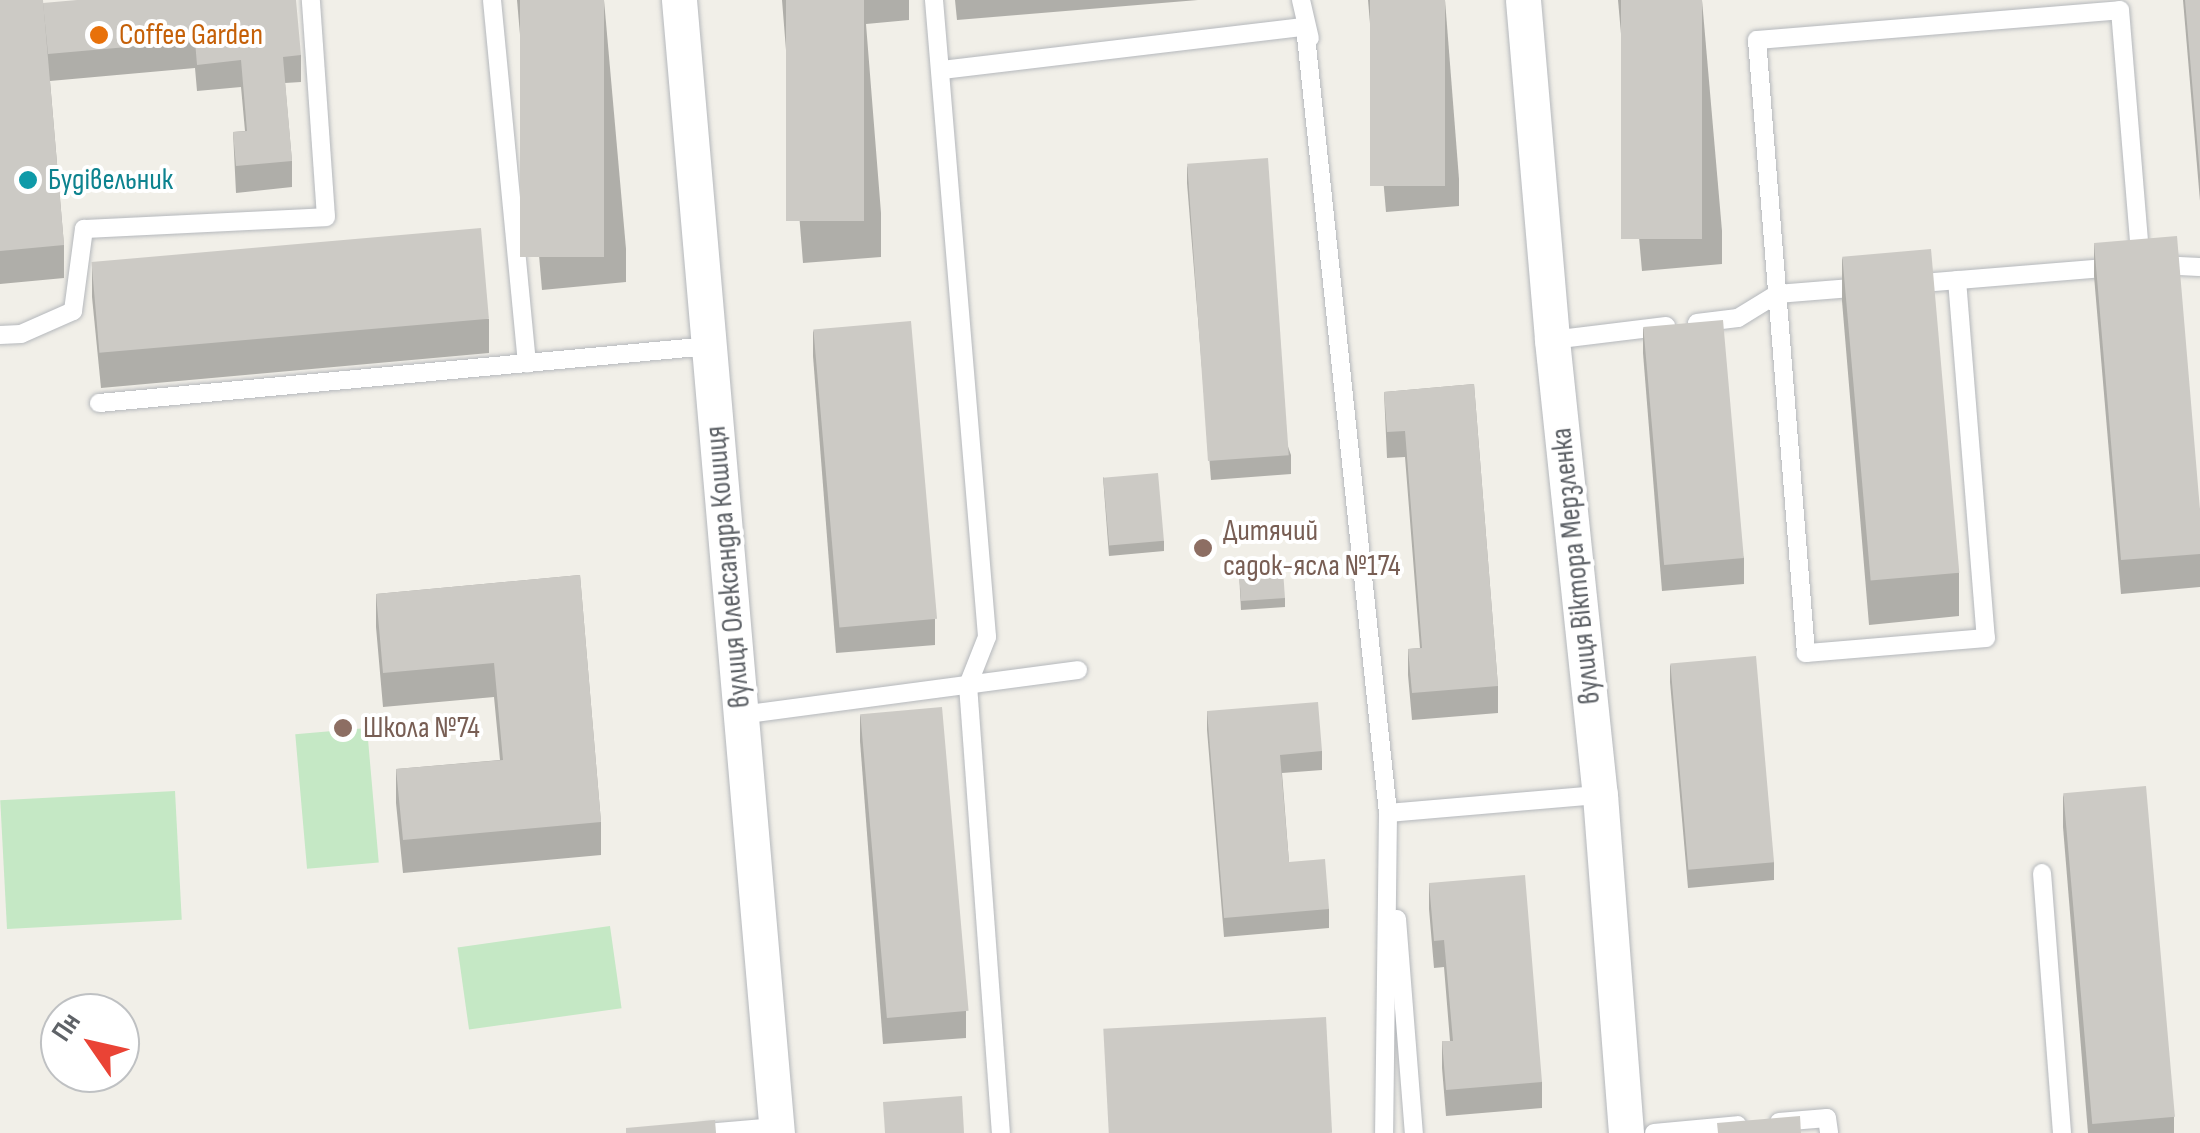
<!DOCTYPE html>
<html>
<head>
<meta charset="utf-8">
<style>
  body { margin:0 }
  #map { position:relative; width:2200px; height:1133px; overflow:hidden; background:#f1efe8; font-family:"Sofia Sans Condensed",sans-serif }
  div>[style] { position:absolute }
  .green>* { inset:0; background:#c5e8c5; transform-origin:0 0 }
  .roads { filter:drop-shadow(0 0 2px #b5b8bc) drop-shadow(0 0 2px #b5b8bc) }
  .service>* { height:18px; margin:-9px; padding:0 9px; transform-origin:9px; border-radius:9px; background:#fff }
  .minor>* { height:35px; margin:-17.5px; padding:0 17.5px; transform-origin:17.5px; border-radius:17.5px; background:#fff }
  .wall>* { inset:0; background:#afaea9 }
  .building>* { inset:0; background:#cccac5; transform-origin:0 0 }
  .dots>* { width:28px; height:28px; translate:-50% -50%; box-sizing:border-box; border:5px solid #fff; border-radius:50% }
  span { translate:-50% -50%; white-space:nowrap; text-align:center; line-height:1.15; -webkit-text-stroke:8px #fff; paint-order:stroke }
  .food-label { font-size:30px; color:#c56008 }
  .left { translate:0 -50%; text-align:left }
  .culture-label { font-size:30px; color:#0d838f }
  .education-label { font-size:30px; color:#785e54 }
  .street-label { font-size:30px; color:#5f6368 }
  .north { position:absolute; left:40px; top:993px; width:100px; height:100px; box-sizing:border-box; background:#fff; border:2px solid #bfc1c3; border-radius:50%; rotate:304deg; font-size:28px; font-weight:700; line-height:40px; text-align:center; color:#5f6368 }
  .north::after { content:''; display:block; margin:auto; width:35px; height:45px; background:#ea4335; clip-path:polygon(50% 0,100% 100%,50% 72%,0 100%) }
</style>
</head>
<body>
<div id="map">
  <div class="green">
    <div style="left:367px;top:728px;width:135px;height:72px;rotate:85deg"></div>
    <div style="left:175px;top:791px;width:129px;height:175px;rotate:87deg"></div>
    <div style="left:610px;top:926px;width:83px;height:154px;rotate:82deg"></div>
  </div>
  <div class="roads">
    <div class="service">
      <div style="left:492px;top:0;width:365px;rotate:84.5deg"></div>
      <div style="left:934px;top:0;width:639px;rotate:85.24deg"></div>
      <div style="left:987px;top:637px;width:52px;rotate:111.6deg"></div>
      <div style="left:968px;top:685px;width:449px;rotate:85.8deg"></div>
      <div style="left:1301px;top:0;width:39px;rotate:77deg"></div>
      <div style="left:942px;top:70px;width:366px;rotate:-6.8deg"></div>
      <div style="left:1305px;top:27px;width:790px;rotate:83.97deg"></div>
      <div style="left:1388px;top:813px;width:320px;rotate:90.7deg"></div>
      <div style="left:2159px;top:265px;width:41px;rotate:2.8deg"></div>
      <div style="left:1957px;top:280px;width:359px;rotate:85.4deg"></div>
      <div style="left:1986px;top:638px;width:181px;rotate:175.2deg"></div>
      <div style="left:1806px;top:653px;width:615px;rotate:-94.57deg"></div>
      <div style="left:1757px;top:40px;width:364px;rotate:-4.7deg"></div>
      <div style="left:2120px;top:10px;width:254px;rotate:85.3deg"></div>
      <div style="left:1910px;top:284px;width:209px;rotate:-4.7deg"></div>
      <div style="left:1697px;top:323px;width:41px;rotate:-7deg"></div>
      <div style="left:1738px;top:318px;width:46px;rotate:-31.6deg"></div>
      <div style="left:1777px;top:294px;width:87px;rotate:-4.6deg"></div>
      <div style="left:0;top:335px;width:21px;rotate:-3deg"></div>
      <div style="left:21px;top:334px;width:57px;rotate:-23.9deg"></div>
      <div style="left:73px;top:311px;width:83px;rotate:-82.4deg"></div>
      <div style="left:84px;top:229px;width:242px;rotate:-2.8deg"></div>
      <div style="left:326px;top:217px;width:218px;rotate:-94deg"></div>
      <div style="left:1552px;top:340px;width:115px;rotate:-7deg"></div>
      <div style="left:99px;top:403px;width:613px;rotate:-5.34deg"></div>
      <div style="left:741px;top:715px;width:340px;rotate:-7.6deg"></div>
      <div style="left:1388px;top:813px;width:213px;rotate:-4.9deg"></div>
      <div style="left:2042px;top:873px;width:261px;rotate:85.6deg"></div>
      <div style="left:1397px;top:919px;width:215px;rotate:85.5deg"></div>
      <div style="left:1779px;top:1122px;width:48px;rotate:-4.8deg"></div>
      <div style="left:1827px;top:1118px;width:15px;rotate:82deg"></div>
      <div style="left:706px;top:1133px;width:70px;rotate:-4.9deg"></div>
      <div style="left:1654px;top:1133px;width:84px;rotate:-5.4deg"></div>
    </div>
    <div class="minor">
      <div style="left:679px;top:0;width:1137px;rotate:85.06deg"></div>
      <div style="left:1523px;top:0;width:341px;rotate:85.1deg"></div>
      <div style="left:1552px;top:340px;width:458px;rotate:84deg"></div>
      <div style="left:1600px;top:795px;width:339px;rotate:85.6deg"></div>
    </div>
  </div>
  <div class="wall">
    <div style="clip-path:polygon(0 0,43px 3px,301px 55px,301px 82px,285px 83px,292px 161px,292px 187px,236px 193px,233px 132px,245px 131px,241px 87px,197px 91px,195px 68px,50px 81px,64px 245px,64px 278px,0 284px)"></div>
    <div style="clip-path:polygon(517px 0,604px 0,626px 249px,626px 282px,542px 290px)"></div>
    <div style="clip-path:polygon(782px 0,909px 0,909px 20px,866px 24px,881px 213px,881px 257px,803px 263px)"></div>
    <div style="clip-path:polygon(955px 0,1198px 0,957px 20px)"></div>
    <div style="clip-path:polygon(1368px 0,1445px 0,1459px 179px,1459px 206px,1386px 212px)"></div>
    <div style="clip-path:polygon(1618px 0,1702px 0,1722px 231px,1722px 264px,1642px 271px)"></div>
    <div style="clip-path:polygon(2183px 0,2200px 0,2200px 201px)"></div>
    <div style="clip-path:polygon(1187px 165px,1291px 455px,1291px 474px,1211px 480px,1187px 183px)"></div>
    <div style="clip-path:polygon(2094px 243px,2200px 510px,2200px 587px,2121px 594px,2094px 276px)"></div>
    <div style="clip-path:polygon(1842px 257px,1959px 573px,1959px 616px,1869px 625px,1842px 301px)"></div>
    <div style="clip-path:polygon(92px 264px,489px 319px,489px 353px,101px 388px,92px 297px)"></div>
    <div style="clip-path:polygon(1643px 327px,1744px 558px,1744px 584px,1662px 591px,1643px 353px)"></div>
    <div style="clip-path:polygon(813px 330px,935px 619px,935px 645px,836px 653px,813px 356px)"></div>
    <div style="clip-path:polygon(1474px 384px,1498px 686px,1498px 713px,1412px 720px,1408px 675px,1408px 649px,1420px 648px,1405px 457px,1387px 458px,1384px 392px)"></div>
    <div style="clip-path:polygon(1103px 477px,1164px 541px,1164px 551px,1109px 556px)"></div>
    <div style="clip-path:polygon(1239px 572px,1285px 598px,1285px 607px,1241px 610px)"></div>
    <div style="clip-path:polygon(580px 575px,601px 822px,601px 855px,403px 873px,396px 803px,396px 769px,500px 760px,494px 697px,383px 707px,376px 627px,376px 594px)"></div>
    <div style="clip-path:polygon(1670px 664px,1774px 862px,1774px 880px,1688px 888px,1670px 682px)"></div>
    <div style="clip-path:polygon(1207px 711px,1322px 751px,1322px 770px,1282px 773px,1289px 862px,1329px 909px,1329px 928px,1224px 937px,1207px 730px)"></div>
    <div style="clip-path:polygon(860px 714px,966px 1011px,966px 1038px,883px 1044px,860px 741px)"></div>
    <div style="clip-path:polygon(2063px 794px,2174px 1117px,2174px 1133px,2088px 1133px,2063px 827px)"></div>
    <div style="clip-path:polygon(1429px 883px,1542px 1082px,1542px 1108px,1446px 1116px,1442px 1068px,1442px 1041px,1450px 1041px,1444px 967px,1434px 968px,1429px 909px)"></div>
  </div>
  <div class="building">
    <div style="clip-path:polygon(0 0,43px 0,64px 245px,0 251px)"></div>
    <div style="clip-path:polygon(77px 0,296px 0,301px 55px,283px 57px,292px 161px,236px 166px,233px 132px,247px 131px,241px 60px,197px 65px,195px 41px,48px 54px,43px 3px)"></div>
    <div style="left:520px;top:0;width:84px;height:257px"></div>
    <div style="left:786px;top:0;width:78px;height:221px"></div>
    <div style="left:1370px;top:0;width:75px;height:186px"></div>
    <div style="left:1621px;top:0;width:81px;height:239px"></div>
    <div style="clip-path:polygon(2185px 0,2200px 0,2200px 175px)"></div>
    <div style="left:1268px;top:158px;width:298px;height:81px;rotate:86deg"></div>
    <div style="left:481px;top:228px;width:91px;height:391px;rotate:85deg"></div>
    <div style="clip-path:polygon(2177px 236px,2200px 510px,2200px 554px,2121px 560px,2094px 243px)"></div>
    <div style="left:1931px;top:249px;width:325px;height:89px;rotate:85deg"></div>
    <div style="left:1723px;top:320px;width:239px;height:80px;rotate:85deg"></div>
    <div style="left:911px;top:321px;width:299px;height:98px;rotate:85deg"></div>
    <div style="clip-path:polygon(1474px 384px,1498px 686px,1412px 693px,1408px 649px,1422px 648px,1405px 431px,1387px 432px,1384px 392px)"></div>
    <div style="left:1158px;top:473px;width:68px;height:55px;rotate:85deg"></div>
    <div style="left:1283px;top:570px;width:28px;height:44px;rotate:86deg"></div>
    <div style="clip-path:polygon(580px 575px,601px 822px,403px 840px,396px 769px,503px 760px,494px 663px,383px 673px,376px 594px)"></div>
    <div style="left:1756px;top:656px;width:207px;height:86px;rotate:85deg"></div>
    <div style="clip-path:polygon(1318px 702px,1322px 751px,1280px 755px,1289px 862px,1325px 859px,1329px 909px,1224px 918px,1207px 711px)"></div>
    <div style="left:942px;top:707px;width:305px;height:82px;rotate:85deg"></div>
    <div style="left:2146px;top:786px;width:332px;height:83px;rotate:85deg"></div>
    <div style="clip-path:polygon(1525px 875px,1542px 1082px,1446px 1090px,1442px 1041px,1453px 1041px,1444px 940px,1434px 941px,1429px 883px)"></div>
    <div style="left:1326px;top:1017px;width:116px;height:223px;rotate:87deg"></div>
    <div style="clip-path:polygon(962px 1096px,964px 1133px,885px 1133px,883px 1102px)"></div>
    <div style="clip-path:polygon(1800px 1116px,1801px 1133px,1718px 1133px,1717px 1123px)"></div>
    <div style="clip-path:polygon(715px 1120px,716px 1133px,626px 1133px,626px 1128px)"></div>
  </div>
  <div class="dots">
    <div style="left:99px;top:35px;background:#e8710a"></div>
    <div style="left:28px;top:180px;background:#0f9aa8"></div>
    <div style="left:1203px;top:548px;background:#8d6e63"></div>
    <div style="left:343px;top:728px;background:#8d6e63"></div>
  </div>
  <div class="food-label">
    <span class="left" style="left:119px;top:35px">Coffee Garden</span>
  </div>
  <div class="culture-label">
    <span class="left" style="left:48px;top:180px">Будівельник</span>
  </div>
  <div class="education-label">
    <span class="left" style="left:1223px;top:548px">Дитячий<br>садок-ясла №174</span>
    <span class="left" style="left:363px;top:728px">Школа №74</span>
  </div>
  <div class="street-label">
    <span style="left:1576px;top:566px;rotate:-96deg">вулиця Віктора Мерзленка</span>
    <span style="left:728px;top:567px;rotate:-95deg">вулиця Олександра Кошиця</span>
  </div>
  <div class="north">Пн</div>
</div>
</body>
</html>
